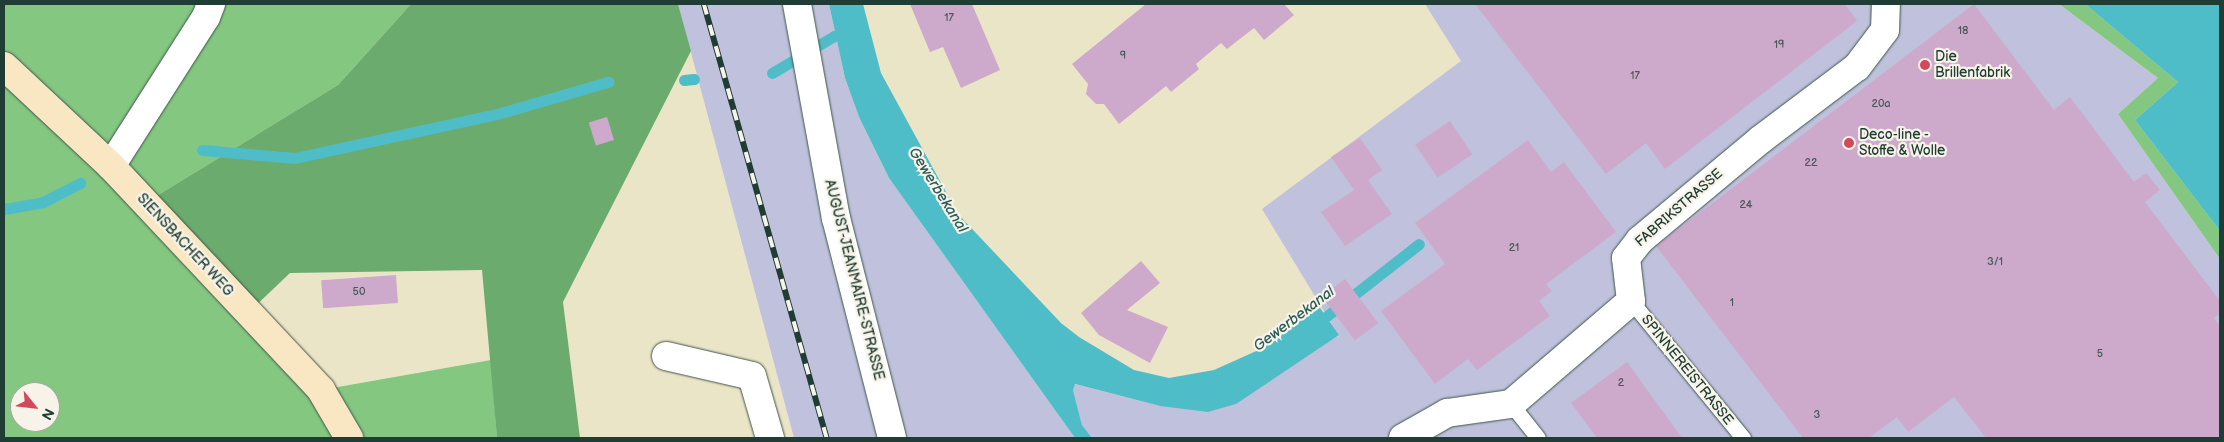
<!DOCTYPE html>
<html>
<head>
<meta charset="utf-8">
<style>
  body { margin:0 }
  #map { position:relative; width:2224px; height:442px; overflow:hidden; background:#ebe5c8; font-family:"Balsamiq Sans",sans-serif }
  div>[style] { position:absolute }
  .industrial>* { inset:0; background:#c0c2dd }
  .green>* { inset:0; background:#84c780 }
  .forest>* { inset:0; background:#6bac6e }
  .water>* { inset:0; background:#4fbdc7 }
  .stream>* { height:11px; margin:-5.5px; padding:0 5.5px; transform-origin:5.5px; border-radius:5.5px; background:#4fbdc7 }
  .building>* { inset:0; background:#cda9cb; transform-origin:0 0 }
  .roads { filter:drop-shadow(0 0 1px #3e564a) drop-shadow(0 0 1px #3e564a) }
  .lane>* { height:15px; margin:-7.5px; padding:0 7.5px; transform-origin:7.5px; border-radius:7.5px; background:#fff }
  .street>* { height:28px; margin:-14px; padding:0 14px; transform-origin:14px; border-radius:14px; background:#fff }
  .secondary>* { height:28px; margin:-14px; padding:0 14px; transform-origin:14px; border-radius:14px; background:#f9e7c3 }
  .rail>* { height:5.5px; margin-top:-2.75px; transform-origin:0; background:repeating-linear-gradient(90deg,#f7f3e8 0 11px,#1f3d34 0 22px); box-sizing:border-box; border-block:1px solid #1f3d34 }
  .dots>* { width:14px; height:14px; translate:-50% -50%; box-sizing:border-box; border:2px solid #f7f3e8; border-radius:50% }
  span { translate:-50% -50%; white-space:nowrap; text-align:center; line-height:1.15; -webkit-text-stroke:4.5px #f7f3e8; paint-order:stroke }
  .number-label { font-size:11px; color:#4a585a }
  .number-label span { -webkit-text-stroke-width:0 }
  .poi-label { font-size:14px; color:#1f3d34 }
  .left { translate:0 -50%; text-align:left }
  .street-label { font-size:14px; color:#1f3d34 }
  .water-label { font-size:15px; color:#2b5d59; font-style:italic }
  .frame { position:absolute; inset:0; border:5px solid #1f3d34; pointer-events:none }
  .north { position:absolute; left:10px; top:382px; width:50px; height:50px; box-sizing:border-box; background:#f7f3e8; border:1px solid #a1aaa0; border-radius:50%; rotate:119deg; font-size:14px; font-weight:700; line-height:20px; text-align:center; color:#1f3d34 }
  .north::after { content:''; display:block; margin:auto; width:18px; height:22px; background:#d1495b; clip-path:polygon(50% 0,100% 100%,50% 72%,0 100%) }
</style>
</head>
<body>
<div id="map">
  <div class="industrial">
    <div style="clip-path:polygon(678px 4px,829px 4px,845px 78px,859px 117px,889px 178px,1075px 438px,794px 438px)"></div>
    <div style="clip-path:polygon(1425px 4px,2059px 4px,2158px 78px,2118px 114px,2220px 259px,2220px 438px,1092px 438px,1082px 425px,1073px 390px,1074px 384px,1160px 406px,1339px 336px,1262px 209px,1461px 61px)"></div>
  </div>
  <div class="green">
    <div style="clip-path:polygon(evenodd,4px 4px,411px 4px,338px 85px,145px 203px,321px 390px,491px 360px,497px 438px,4px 438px,4px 4px,20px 392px,50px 392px,50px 422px,20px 422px,20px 392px)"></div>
    <div style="clip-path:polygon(2059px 4px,2085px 4px,2178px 82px,2135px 120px,2220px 231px,2220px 259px,2118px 114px,2158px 78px)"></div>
  </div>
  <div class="forest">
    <div style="clip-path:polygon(411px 4px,678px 4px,691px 51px,563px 302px,580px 438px,497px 438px,482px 270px,290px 273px,249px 312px,145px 203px,338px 85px)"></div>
  </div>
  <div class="water">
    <div style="clip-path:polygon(829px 4px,863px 4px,881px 73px,958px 214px,1061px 323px,1079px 337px,1134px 370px,1169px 378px,1214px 370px,1263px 348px,1316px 302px,1339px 335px,1236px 404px,1208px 412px,1160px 406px,1075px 384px,1073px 390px,1082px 425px,1092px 438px,1075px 438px,889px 178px,859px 117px,845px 78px)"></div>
    <div style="clip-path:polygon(2085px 4px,2220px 4px,2220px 231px,2135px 120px,2178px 82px)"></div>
  </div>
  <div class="stream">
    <div style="left:772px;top:73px;width:72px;rotate:-30.8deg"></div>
    <div style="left:834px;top:36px;width:13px;rotate:-13deg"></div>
    <div style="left:684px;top:80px;width:10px;rotate:-6deg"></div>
    <div style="left:202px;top:150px;width:93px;rotate:4.9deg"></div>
    <div style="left:295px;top:158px;width:207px;rotate:-12.3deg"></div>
    <div style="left:497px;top:114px;width:116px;rotate:-16.1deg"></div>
    <div style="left:4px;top:209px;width:40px;rotate:-10deg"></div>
    <div style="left:43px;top:202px;width:42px;rotate:-27.2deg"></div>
    <div style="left:1314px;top:326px;width:133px;rotate:-38deg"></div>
  </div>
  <div class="building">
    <div style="clip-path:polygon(910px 4px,972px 4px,1000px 70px,961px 88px,943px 47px,930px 52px)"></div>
    <div style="clip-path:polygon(1146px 4px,1284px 4px,1294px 15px,1264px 40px,1254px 28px,1227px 49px,1221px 43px,1196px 64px,1199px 69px,1171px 92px,1166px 86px,1119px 124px,1104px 104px,1096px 104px,1086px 94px,1088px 84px,1072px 64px)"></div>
    <div style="clip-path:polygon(1475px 4px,1845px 4px,1857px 21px,1665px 169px,1646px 143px,1606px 174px)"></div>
    <div style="clip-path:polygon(1974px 4px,2054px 110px,2070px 97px,2134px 182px,2146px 173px,2160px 190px,2145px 202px,2220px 301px,2220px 314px,2214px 318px,2220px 326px,2220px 438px,1986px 438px,1954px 397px,1908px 432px,1897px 417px,1869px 438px,1803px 438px,1656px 246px)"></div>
    <div style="left:607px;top:117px;width:24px;height:19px;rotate:73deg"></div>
    <div style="left:1450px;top:121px;width:40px;height:42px;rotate:56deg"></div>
    <div style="clip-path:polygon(1360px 138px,1382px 170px,1368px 180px,1392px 214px,1345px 246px,1321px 212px,1354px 190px,1331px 157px)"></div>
    <div style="clip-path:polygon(1528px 140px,1551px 172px,1564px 162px,1616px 232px,1546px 284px,1552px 291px,1539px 301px,1550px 316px,1477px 370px,1468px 359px,1435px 384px,1381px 311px,1445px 264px,1415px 223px)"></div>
    <div style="clip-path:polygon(1141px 261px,1160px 283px,1127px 310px,1168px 327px,1150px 363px,1099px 335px,1081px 313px)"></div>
    <div style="left:396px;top:275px;width:28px;height:75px;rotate:86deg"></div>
    <div style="left:1345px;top:279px;width:55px;height:29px;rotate:53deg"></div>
    <div style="clip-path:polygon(1627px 362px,1682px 438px,1597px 438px,1571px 403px)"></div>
  </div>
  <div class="roads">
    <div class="lane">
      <div style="left:1631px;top:301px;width:177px;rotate:50.7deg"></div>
      <div style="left:1511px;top:404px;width:43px;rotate:51.5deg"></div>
    </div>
    <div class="street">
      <div style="left:797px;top:4px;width:218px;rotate:79.7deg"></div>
      <div style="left:836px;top:218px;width:227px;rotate:75.7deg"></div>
      <div style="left:111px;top:166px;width:177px;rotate:-57.5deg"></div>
      <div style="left:206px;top:17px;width:14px;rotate:-69deg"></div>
      <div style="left:666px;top:356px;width:88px;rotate:13.1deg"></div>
      <div style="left:752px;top:376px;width:65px;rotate:73.8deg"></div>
      <div style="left:1403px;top:438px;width:51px;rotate:-29.6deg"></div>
      <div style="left:1447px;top:413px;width:65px;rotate:-8deg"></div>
      <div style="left:1511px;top:404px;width:158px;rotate:-40.6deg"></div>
      <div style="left:1631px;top:301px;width:43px;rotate:-96.6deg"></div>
      <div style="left:1626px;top:258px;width:23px;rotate:-52deg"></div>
      <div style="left:1640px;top:240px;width:156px;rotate:-39.8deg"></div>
      <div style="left:1760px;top:140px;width:121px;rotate:-37deg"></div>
      <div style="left:1857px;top:67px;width:46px;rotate:-52.9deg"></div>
      <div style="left:1885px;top:30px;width:26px;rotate:-88deg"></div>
    </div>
    <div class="secondary">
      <div style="left:4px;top:66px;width:146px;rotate:43.1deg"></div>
      <div style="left:111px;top:166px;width:307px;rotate:46.8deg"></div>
      <div style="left:321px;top:390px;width:56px;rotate:59.7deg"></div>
    </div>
  </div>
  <div class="rail">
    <div style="left:704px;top:4px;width:451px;rotate:74.2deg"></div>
  </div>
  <div class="dots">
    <div style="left:1925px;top:65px;background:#d1495b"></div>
    <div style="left:1849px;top:143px;background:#d1495b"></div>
  </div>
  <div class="number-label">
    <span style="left:949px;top:18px">17</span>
    <span style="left:1963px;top:31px">18</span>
    <span style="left:1779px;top:45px">19</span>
    <span style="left:1123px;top:56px">9</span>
    <span style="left:1635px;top:76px">17</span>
    <span style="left:1881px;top:104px">20a</span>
    <span style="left:1811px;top:163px">22</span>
    <span style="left:1746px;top:205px">24</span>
    <span style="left:1514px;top:248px">21</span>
    <span style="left:1995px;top:262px">3/1</span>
    <span style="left:359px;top:292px">50</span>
    <span style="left:1732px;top:303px">1</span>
    <span style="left:2100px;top:354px">5</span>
    <span style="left:1621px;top:383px">2</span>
    <span style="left:1817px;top:415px">3</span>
  </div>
  <div class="poi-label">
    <span class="left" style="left:1935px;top:65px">Die<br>Brillenfabrik</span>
    <span class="left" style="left:1859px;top:143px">Deco-line -<br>Stoffe &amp; Wolle</span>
  </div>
  <div class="street-label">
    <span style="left:1679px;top:208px;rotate:-41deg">FABRIKSTRASSE</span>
    <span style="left:185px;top:245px;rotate:47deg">SIENSBACHER WEG</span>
    <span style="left:854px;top:280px;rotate:76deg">AUGUST-JEANMAIRE-STRASSE</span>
    <span style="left:1687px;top:370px;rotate:51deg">SPINNEREISTRASSE</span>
  </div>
  <div class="water-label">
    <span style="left:938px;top:190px;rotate:58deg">Gewerbekanal</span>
    <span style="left:1294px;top:319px;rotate:-37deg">Gewerbekanal</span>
  </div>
  <div class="frame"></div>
  <div class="north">N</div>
</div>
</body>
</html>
